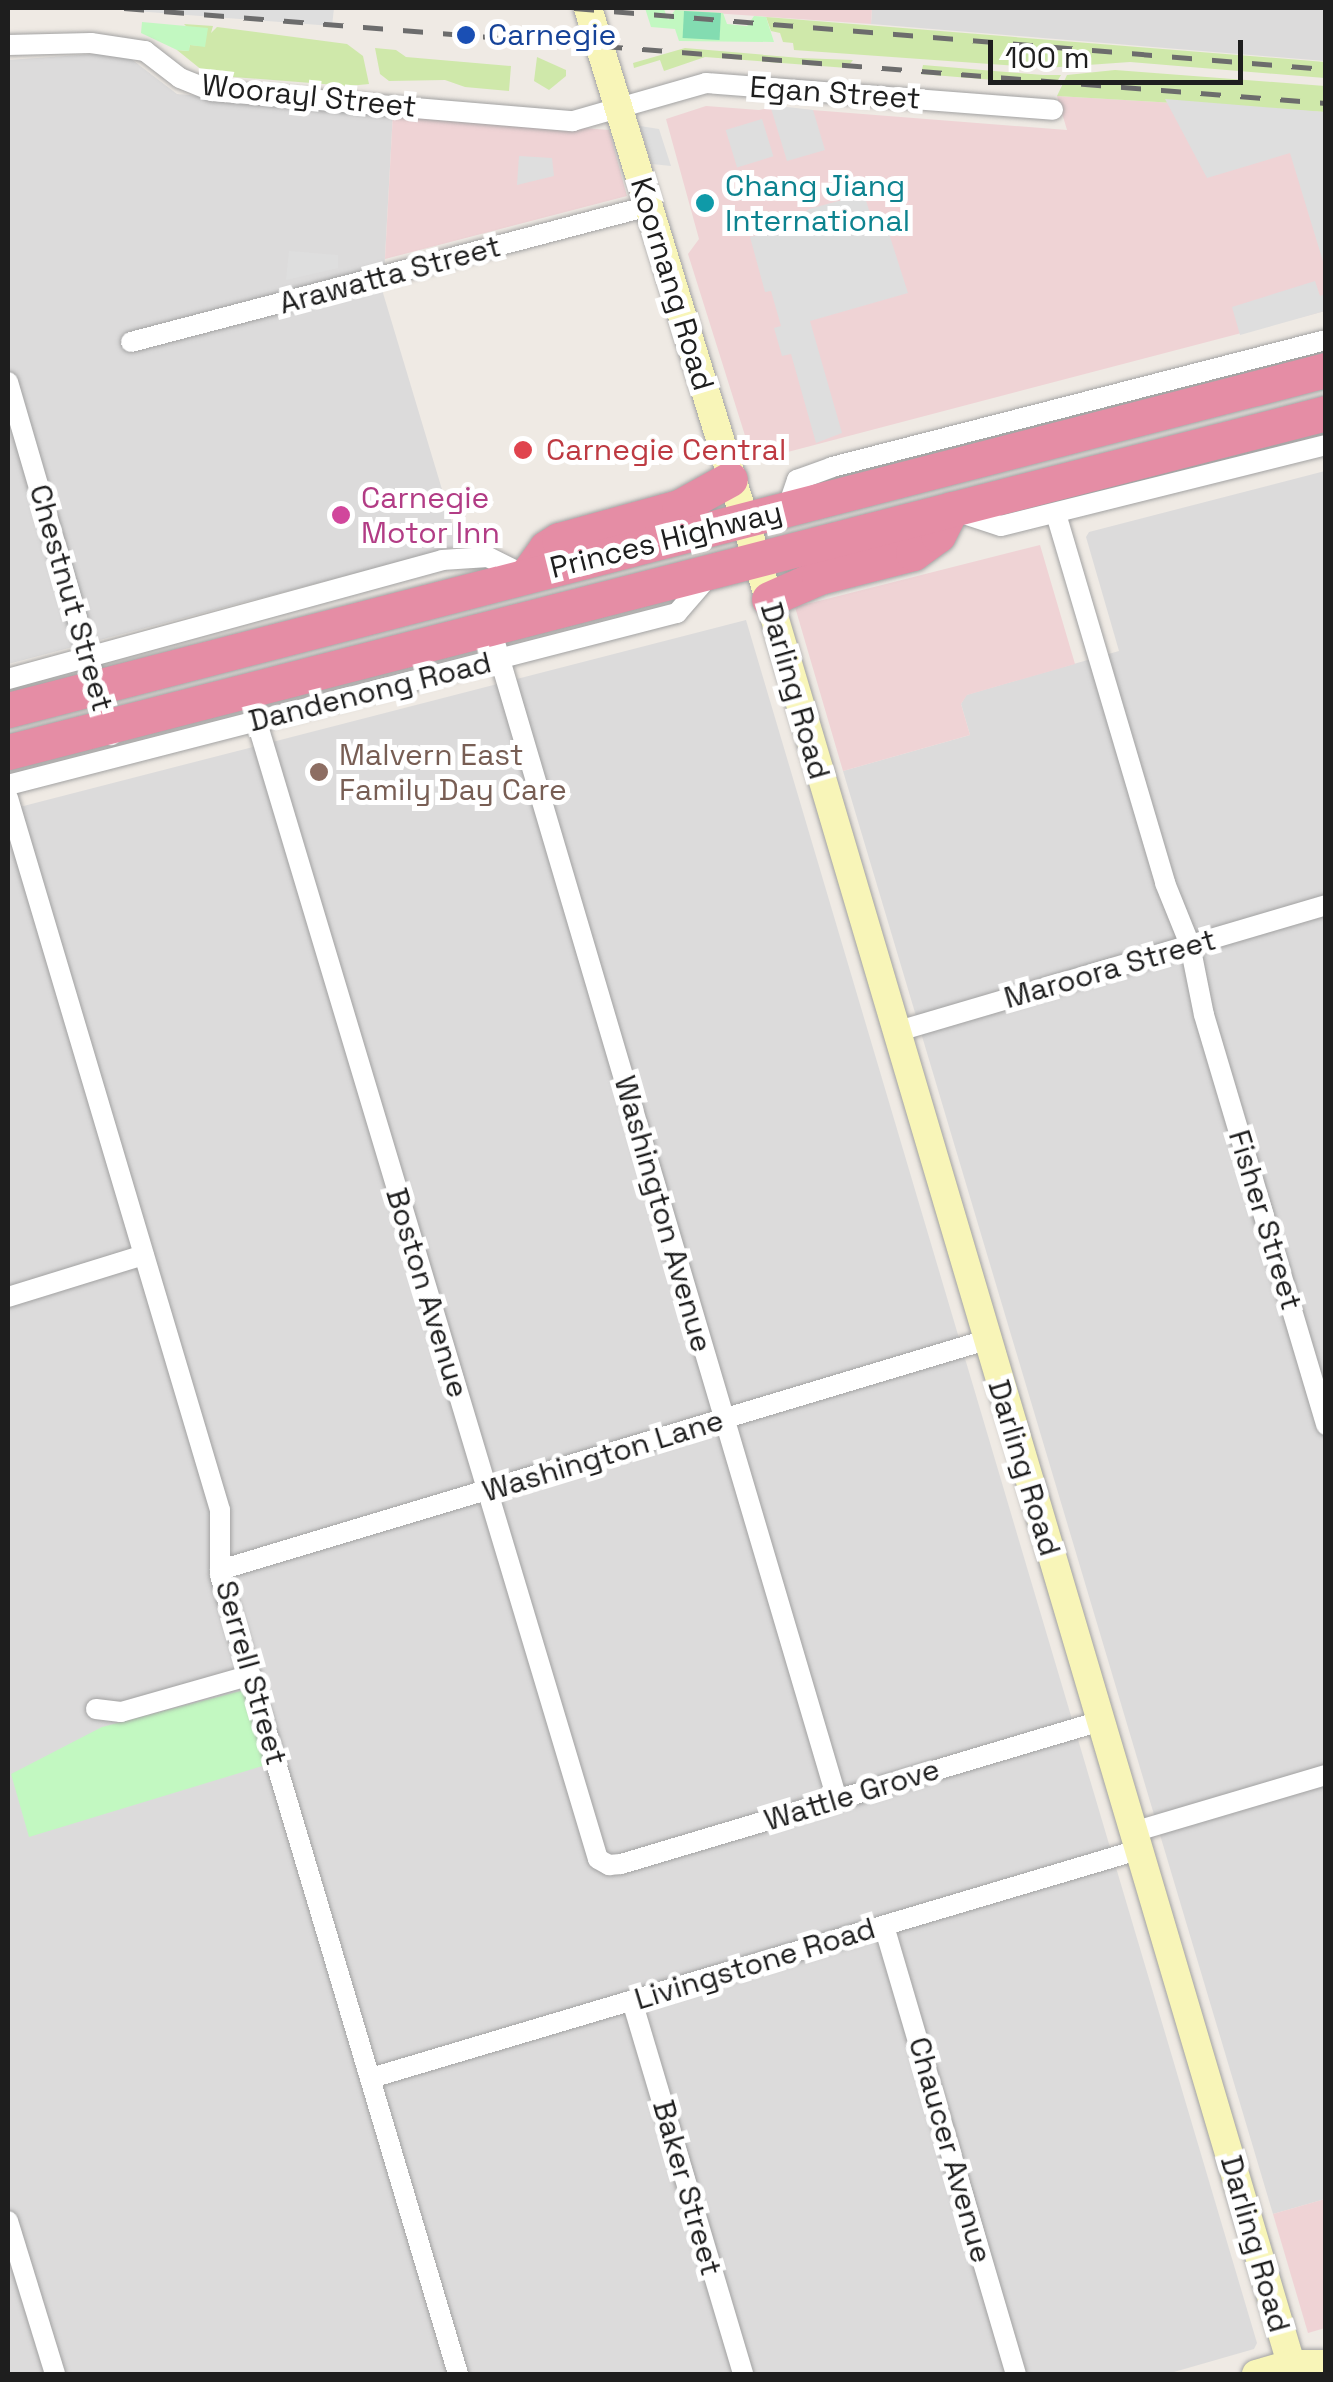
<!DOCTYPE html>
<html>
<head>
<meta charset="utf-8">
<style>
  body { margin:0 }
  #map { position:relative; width:1333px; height:2382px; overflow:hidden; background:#efeae4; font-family:"Space Grotesk",sans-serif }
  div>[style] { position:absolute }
  .residential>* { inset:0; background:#dcdbdb }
  .commercial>* { inset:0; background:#efd3d5 }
  .grass>* { inset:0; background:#cfe8aa }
  .park>* { inset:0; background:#c2f8c1 }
  .pitch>* { inset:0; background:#83dcb1; transform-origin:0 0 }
  .parking>* { inset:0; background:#dedede; transform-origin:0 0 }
  .roads { filter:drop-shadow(0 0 2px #a2a2a2) drop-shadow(0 0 2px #a2a2a2) }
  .street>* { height:20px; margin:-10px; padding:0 10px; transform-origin:10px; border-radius:10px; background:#fff }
  .secondary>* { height:28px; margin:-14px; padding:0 14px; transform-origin:14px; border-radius:14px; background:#f8f5b8 }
  .highway>* { height:35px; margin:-17.5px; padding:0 17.5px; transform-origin:17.5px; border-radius:17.5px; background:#e58da5 }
  .rail>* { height:5px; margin-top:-2.5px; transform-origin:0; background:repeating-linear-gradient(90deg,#6c6c6c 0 20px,transparent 0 40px) }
  .dots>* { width:28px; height:28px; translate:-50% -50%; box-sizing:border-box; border:5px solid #fff; border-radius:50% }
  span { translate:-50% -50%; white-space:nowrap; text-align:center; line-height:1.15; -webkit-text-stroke:10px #fff; paint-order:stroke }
  .transit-label { font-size:30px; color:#164399 }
  .left { translate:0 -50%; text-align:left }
  .street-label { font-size:30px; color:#1e1e1e }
  .culture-label { font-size:30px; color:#0d838f }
  .health-label { font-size:30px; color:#be3a42 }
  .hotel-label { font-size:30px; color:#b23c85 }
  .education-label { font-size:30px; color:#785e54 }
  .frame { position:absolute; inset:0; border:10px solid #1e1e1e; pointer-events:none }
  .scale { position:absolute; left:988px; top:40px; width:255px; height:45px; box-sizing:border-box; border:5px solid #1e1e1e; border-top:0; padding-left:12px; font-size:30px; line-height:35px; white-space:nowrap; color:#1e1e1e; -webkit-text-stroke:8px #fff; paint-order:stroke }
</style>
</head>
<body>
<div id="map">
  <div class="residential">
    <div style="clip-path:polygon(872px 8px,1325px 8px,1325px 61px,871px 24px)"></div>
    <div style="clip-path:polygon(122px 52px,177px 94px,393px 113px,383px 293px,459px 546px,8px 664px,8px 60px)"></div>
    <div style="clip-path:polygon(1325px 471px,1325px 2199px,1273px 2214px,843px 771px,970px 735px,961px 704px,966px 695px,1119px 651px,1086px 537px,1089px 532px)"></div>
    <div style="clip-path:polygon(746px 620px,1257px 2343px,1254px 2349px,1167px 2374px,8px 2374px,8px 810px)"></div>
  </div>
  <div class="commercial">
    <div style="clip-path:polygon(639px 8px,872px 8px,871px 24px)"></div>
    <div style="clip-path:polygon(1057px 96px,1325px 112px,1325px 311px,753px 461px,688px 254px,699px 239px,666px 119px,706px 106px,759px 110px,774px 107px,1067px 130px)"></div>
    <div style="clip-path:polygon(393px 113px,609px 130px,627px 196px,385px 259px)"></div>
    <div style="clip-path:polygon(1040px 545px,1075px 664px,967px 695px,961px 704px,970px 735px,843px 771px,795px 607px)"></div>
    <div style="clip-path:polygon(1325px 2199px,1325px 2328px,1308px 2333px,1273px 2214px)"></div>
  </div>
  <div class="grass">
    <div style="clip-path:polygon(766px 17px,1325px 62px,1325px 78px,1130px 62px,1045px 68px,794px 50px,793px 43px,783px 42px,780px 33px,771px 31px)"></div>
    <div style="clip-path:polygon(184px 24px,213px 26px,211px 33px,217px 27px,347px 44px,363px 56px,369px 84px,349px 86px,208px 75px,177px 50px,188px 51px,190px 45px,205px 46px)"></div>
    <div style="clip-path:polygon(375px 48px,396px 50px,406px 57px,511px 66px,509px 91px,465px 87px,445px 80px,389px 81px,380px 74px)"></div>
    <div style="clip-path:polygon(685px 48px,800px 58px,853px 60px,847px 68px,705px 57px,664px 71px,660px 60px,634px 68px,633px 63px)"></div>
    <div style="clip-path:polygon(537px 57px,566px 70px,566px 76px,549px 90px,534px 81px)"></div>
    <div style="clip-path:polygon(923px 65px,1043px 75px,1061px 75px,1055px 85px,921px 74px)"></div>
    <div style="clip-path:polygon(1115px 70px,1325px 86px,1325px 112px,1057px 96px,1067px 75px)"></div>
  </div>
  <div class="park">
    <div style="clip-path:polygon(645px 8px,664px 9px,668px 20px,675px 10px,723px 13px,727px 24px,747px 26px,754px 16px,766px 17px,774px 42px,679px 41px,675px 29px,651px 27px)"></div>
    <div style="clip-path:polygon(142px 22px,208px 28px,205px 47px,190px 45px,189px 51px,177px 50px,141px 33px)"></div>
    <div style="clip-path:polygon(248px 1689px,269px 1764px,29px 1837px,11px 1774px,102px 1727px)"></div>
  </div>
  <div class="pitch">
    <div style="left:684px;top:11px;width:37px;height:27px;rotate:3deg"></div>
  </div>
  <div class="parking">
    <div style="clip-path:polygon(96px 8px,334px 8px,332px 26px)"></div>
    <div style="clip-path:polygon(1165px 99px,1325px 112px,1325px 268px,1290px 153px,1207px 178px)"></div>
    <div style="clip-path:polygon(770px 105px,813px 110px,825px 150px,787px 161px)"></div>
    <div style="left:762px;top:119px;width:39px;height:38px;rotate:73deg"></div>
    <div style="clip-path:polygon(640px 126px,659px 129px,671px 166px,652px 164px)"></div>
    <div style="clip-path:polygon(519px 156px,552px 158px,554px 176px,517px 185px)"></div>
    <div style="clip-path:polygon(864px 194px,872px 220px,884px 218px,908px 293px,810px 321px,842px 433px,816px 443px,791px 354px,782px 356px,774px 328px,781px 326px,771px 291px,765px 292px,750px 237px,783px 229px,809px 209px)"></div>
    <div style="clip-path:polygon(289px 251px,338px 255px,338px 268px,286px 280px)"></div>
    <div style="clip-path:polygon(1315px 281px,1320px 296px,1325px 294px,1325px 311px,1240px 335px,1232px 307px)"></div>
  </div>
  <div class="roads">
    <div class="street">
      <div style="left:8px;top:45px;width:83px;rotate:-1.4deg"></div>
      <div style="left:91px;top:43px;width:55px;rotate:8.4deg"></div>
      <div style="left:145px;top:51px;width:44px;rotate:37.6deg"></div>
      <div style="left:180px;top:78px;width:35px;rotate:22deg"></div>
      <div style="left:212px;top:91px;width:362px;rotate:4.8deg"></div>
      <div style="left:573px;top:121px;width:138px;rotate:-15.9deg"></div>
      <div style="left:706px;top:83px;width:348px;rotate:4.4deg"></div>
      <div style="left:131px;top:342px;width:536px;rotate:-14.71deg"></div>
      <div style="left:8px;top:382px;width:368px;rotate:73.7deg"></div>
      <div style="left:787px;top:509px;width:31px;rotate:-71deg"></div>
      <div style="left:797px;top:480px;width:37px;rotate:-20deg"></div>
      <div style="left:832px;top:467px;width:510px;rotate:-14.42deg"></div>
      <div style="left:955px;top:511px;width:48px;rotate:18.1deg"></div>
      <div style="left:1001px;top:526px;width:335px;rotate:-14deg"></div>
      <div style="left:1056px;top:514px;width:385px;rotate:73.5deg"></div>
      <div style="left:1165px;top:883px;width:67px;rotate:68deg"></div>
      <div style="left:1190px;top:945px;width:71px;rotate:78.7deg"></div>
      <div style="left:1204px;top:1015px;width:428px;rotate:73.4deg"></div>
      <div style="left:491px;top:629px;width:1220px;rotate:73.53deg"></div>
      <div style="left:8px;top:679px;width:450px;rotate:-15.3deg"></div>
      <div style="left:442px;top:560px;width:46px;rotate:-3.7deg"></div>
      <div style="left:488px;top:557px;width:42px;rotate:26.6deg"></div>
      <div style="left:256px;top:719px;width:1190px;rotate:73.3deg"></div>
      <div style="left:598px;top:1859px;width:13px;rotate:29deg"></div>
      <div style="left:609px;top:1865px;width:12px;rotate:-5deg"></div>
      <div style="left:621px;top:1864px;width:500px;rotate:-16.6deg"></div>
      <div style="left:8px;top:785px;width:691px;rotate:-14.42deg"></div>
      <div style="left:677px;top:613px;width:49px;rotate:-49.1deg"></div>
      <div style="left:8px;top:798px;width:743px;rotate:73.42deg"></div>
      <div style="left:220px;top:1510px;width:65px;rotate:90deg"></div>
      <div style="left:220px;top:1575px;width:834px;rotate:73.41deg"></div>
      <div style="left:895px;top:1032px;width:449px;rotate:-16.4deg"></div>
      <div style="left:8px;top:1297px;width:142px;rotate:-17.2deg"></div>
      <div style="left:220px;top:1570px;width:800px;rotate:-16.71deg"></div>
      <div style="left:96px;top:1709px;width:25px;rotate:7deg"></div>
      <div style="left:121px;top:1712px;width:135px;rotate:-15.9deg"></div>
      <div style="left:1133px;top:1832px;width:201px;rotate:-16.5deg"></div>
      <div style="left:884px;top:1926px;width:467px;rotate:73.6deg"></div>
      <div style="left:632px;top:2001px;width:389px;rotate:73.4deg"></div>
      <div style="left:371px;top:2078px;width:800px;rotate:-16.56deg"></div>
      <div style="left:8px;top:2221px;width:160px;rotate:72.9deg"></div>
    </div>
    <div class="secondary">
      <div style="left:588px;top:8px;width:618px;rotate:72.97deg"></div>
      <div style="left:769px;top:599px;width:1851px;rotate:73.52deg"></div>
      <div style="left:1256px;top:2374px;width:37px;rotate:-16deg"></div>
      <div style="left:1292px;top:2364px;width:34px"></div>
    </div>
    <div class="highway">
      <div style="left:526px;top:576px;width:34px;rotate:-54deg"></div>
      <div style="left:546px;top:548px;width:15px;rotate:-32deg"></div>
      <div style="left:559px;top:540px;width:124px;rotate:-15.4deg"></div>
      <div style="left:679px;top:507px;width:58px;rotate:-28.8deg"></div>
      <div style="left:769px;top:599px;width:55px;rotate:-23.7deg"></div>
      <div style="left:819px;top:577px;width:97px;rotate:-14.3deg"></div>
      <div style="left:913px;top:553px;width:31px;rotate:-36deg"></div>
      <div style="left:938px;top:535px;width:29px;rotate:-63deg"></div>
      <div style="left:8px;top:710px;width:1361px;rotate:-14.47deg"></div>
      <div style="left:8px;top:752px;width:1361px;rotate:-14.42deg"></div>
    </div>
  </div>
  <div class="rail">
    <div style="left:124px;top:8px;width:1206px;rotate:4.52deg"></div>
    <div style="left:574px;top:8px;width:754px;rotate:4.64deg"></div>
  </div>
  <div class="dots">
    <div style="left:466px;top:35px;background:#1a4fb4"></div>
    <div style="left:705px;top:203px;background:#0f9aa8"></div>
    <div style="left:523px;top:450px;background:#e0444e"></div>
    <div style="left:341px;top:515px;background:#d1479c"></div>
    <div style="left:319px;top:772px;background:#8d6e63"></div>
  </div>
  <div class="transit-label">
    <span class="left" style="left:488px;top:35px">Carnegie</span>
  </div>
  <div class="street-label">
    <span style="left:835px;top:93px;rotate:4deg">Egan Street</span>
    <span style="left:309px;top:96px;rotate:6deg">Woorayl Street</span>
    <span style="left:390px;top:275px;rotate:-15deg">Arawatta Street</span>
    <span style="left:672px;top:284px;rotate:73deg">Koornang Road</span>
    <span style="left:666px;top:540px;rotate:-14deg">Princes Highway</span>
    <span style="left:71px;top:598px;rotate:74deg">Chestnut Street</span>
    <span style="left:795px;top:691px;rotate:74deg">Darling Road</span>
    <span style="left:370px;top:692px;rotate:-14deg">Dandenong Road</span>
    <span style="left:1110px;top:969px;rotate:-16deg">Maroora Street</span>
    <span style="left:663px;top:1214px;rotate:74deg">Washington Avenue</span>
    <span style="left:1265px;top:1220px;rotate:73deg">Fisher Street</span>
    <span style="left:427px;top:1293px;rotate:73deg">Boston Avenue</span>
    <span style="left:603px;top:1456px;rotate:-17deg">Washington Lane</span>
    <span style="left:1024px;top:1468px;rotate:73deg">Darling Road</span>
    <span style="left:251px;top:1673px;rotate:74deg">Serrell Street</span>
    <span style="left:852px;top:1795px;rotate:-17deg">Wattle Grove</span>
    <span style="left:755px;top:1964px;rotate:-17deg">Livingstone Road</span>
    <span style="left:950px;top:2150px;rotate:74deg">Chaucer Avenue</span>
    <span style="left:687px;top:2188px;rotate:74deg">Baker Street</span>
    <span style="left:1255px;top:2244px;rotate:74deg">Darling Road</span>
  </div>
  <div class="culture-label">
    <span class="left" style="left:725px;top:203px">Chang Jiang<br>International</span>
  </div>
  <div class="health-label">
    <span class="left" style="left:546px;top:450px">Carnegie Central</span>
  </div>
  <div class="hotel-label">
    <span class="left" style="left:361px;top:515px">Carnegie<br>Motor Inn</span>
  </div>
  <div class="education-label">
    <span class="left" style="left:339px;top:772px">Malvern East<br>Family Day Care</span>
  </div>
  <div class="frame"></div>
  <div class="scale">100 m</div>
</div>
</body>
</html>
